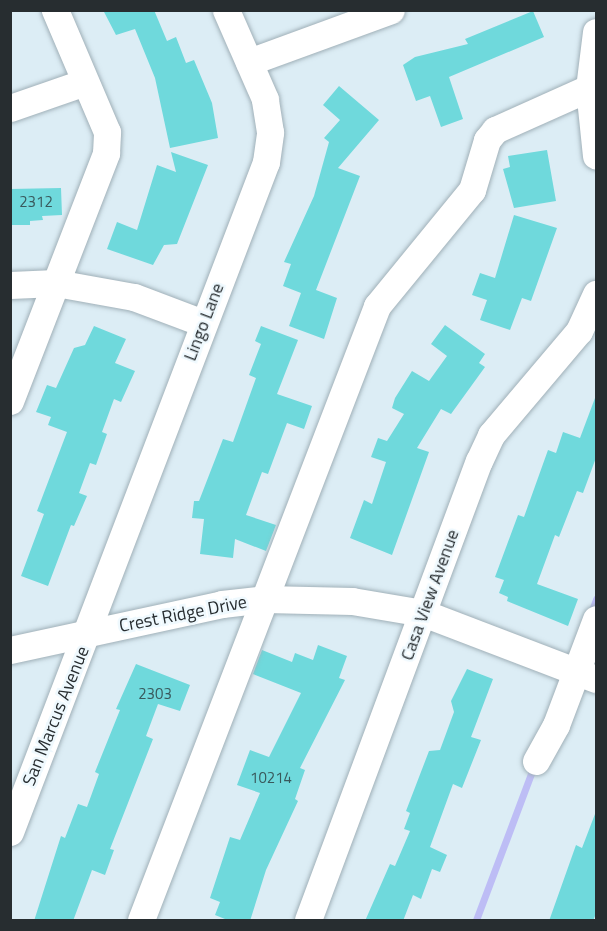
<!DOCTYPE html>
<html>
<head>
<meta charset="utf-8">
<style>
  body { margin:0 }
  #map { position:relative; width:607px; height:931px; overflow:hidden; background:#dcedf5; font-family:"Titillium Web",sans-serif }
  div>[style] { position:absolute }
  .stream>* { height:7px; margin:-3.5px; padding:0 3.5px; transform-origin:3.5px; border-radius:3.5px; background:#bdbdf5 }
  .building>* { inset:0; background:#6fd9dc }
  .roads { filter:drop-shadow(0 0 2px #a0b0b8) drop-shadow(0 0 2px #a0b0b8) }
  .minor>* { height:27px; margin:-13.5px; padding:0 13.5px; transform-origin:13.5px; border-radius:13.5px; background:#fff }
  span { translate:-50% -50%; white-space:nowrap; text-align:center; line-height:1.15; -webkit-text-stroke:5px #eff9fe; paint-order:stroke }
  .number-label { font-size:15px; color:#39585b }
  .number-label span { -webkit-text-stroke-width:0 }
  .street-label { font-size:18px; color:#272d30 }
  .frame { position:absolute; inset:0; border:12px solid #272d30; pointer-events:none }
</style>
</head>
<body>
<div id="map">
  <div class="stream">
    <div style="left:591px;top:613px;width:15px;rotate:-70deg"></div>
    <div style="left:476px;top:920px;width:165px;rotate:-69.4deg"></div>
  </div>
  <div class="building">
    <div style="clip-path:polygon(103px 10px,154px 10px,167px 41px,176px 37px,186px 63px,194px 60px,212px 103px,218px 138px,170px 148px,155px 78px,135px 29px,116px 35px)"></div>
    <div style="clip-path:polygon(533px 11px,544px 37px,449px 77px,463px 119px,441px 127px,430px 96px,416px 101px,403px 65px,415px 57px,468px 44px,465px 39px)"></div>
    <div style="clip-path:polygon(339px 86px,379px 120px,338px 168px,360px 176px,316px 290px,337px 298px,324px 339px,289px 326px,301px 293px,283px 286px,291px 264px,284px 262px,314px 196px,329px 142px,324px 138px,340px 120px,323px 105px)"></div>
    <div style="clip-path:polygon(547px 150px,556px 201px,514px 208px,503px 169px,510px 167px,508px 156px)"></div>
    <div style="clip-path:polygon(171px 152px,208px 165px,177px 244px,164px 245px,153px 265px,107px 249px,117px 222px,137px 230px,157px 165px,176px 172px)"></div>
    <div style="clip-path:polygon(61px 188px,62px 215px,42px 216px,43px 220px,30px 221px,30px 225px,10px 225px,10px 189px)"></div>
    <div style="clip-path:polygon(514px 215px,557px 228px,531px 301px,522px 298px,510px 330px,480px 320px,487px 300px,472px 295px,480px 273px,495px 278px)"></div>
    <div style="clip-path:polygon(445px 325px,485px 354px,479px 363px,485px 367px,451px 414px,441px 409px,417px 448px,429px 452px,392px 555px,350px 538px,364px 500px,372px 504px,386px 462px,371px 457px,378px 438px,387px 441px,404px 414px,392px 408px,395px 398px,412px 371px,429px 381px,447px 356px,431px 344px)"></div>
    <div style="clip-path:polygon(94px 326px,126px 339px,115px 363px,135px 371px,121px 402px,114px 399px,102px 432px,107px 434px,96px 465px,90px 463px,79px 493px,87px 496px,74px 526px,71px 525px,48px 586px,21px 576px,44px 514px,37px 511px,67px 432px,48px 425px,51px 417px,36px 412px,47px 385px,56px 388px,74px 348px,85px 345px)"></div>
    <div style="clip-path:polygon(261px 326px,298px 340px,277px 394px,312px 406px,304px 429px,287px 423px,268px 474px,262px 472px,246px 515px,276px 525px,266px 551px,235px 539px,233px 558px,200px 554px,204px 519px,192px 518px,194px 501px,199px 501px,223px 439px,233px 442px,256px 378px,249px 375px,261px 344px,255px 341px)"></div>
    <div style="clip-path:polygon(595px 398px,597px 455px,583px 493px,577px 491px,559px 537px,555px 535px,537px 584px,578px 599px,568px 626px,507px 601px,508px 597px,499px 593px,504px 580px,495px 577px,518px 515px,524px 517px,548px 450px,556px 453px,563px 432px,580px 438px)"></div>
    <div style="clip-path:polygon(318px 645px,347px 656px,339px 678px,345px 680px,300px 768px,305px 770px,295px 799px,298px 801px,266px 870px,250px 921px,230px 921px,215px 915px,220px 902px,210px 898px,230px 837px,240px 840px,260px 793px,237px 785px,250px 750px,269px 757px,301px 693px,253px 674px,262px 650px,292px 662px,295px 653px,313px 660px)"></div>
    <div style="clip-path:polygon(136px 664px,190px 685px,180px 711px,158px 704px,146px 736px,153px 739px,110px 849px,114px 850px,105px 875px,92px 870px,73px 921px,34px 921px,61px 836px,65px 838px,78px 804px,87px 807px,99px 774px,95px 772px,120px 710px,116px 709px)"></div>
    <div style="clip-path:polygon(467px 669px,493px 679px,471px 737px,481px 740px,462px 788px,453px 784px,430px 847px,447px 855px,440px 872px,432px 869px,421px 899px,413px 895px,403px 921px,365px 921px,390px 864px,395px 866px,410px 831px,404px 829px,410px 813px,406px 811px,429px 751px,440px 750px,454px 712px,451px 701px)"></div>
    <div style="clip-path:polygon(595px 814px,597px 911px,593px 921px,549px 921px,576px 845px,582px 848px)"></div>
  </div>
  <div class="roads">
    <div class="minor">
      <div style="left:596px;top:32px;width:56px;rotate:97.1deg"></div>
      <div style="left:589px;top:88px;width:68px;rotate:84.1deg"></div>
      <div style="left:249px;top:62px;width:151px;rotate:-20.1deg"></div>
      <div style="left:10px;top:108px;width:79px;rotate:-19.1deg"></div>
      <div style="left:10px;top:285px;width:46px;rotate:-2.5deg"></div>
      <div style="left:56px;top:283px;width:79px;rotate:10.2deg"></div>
      <div style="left:134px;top:297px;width:74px;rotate:20.6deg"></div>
      <div style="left:10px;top:401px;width:266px;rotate:-68.8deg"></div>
      <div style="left:106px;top:153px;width:21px;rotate:-87deg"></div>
      <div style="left:107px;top:132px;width:133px;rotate:-113.1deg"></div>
      <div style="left:10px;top:650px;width:217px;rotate:-12.2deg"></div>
      <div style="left:222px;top:604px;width:43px;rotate:-6.6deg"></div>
      <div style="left:265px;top:599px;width:87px;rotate:1.3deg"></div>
      <div style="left:352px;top:601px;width:72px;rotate:9.6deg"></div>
      <div style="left:423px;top:613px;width:185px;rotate:20.9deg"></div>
      <div style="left:536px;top:761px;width:41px;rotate:-60.9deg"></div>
      <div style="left:556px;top:725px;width:113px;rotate:-69.3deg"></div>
      <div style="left:10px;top:832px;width:717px;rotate:-69.09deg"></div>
      <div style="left:266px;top:162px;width:30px;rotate:-82deg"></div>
      <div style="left:270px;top:132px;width:33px;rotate:-99deg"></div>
      <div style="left:265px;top:99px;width:97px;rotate:-113.7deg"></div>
      <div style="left:141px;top:920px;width:658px;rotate:-68.97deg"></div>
      <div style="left:377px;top:306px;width:150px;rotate:-50.7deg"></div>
      <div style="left:472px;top:190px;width:52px;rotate:-73.3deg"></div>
      <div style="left:487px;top:140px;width:13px;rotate:-51deg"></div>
      <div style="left:495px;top:130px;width:103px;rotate:-24.1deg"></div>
      <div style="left:308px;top:920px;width:490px;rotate:-69.6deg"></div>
      <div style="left:479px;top:461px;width:29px;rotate:-65deg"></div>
      <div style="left:491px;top:435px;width:136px;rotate:-49.8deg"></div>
      <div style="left:579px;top:331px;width:41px;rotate:-65.3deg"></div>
    </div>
  </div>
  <div class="number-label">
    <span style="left:36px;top:202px">2312</span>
    <span style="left:155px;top:694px">2303</span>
    <span style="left:271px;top:778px">10214</span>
  </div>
  <div class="street-label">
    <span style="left:204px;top:322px;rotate:-69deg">Lingo Lane</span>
    <span style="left:430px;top:595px;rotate:-70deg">Casa View Avenue</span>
    <span style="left:183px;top:614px;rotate:-11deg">Crest Ridge Drive</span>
    <span style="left:56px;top:716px;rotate:-68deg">San Marcus Avenue</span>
  </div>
  <div class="frame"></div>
</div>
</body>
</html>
